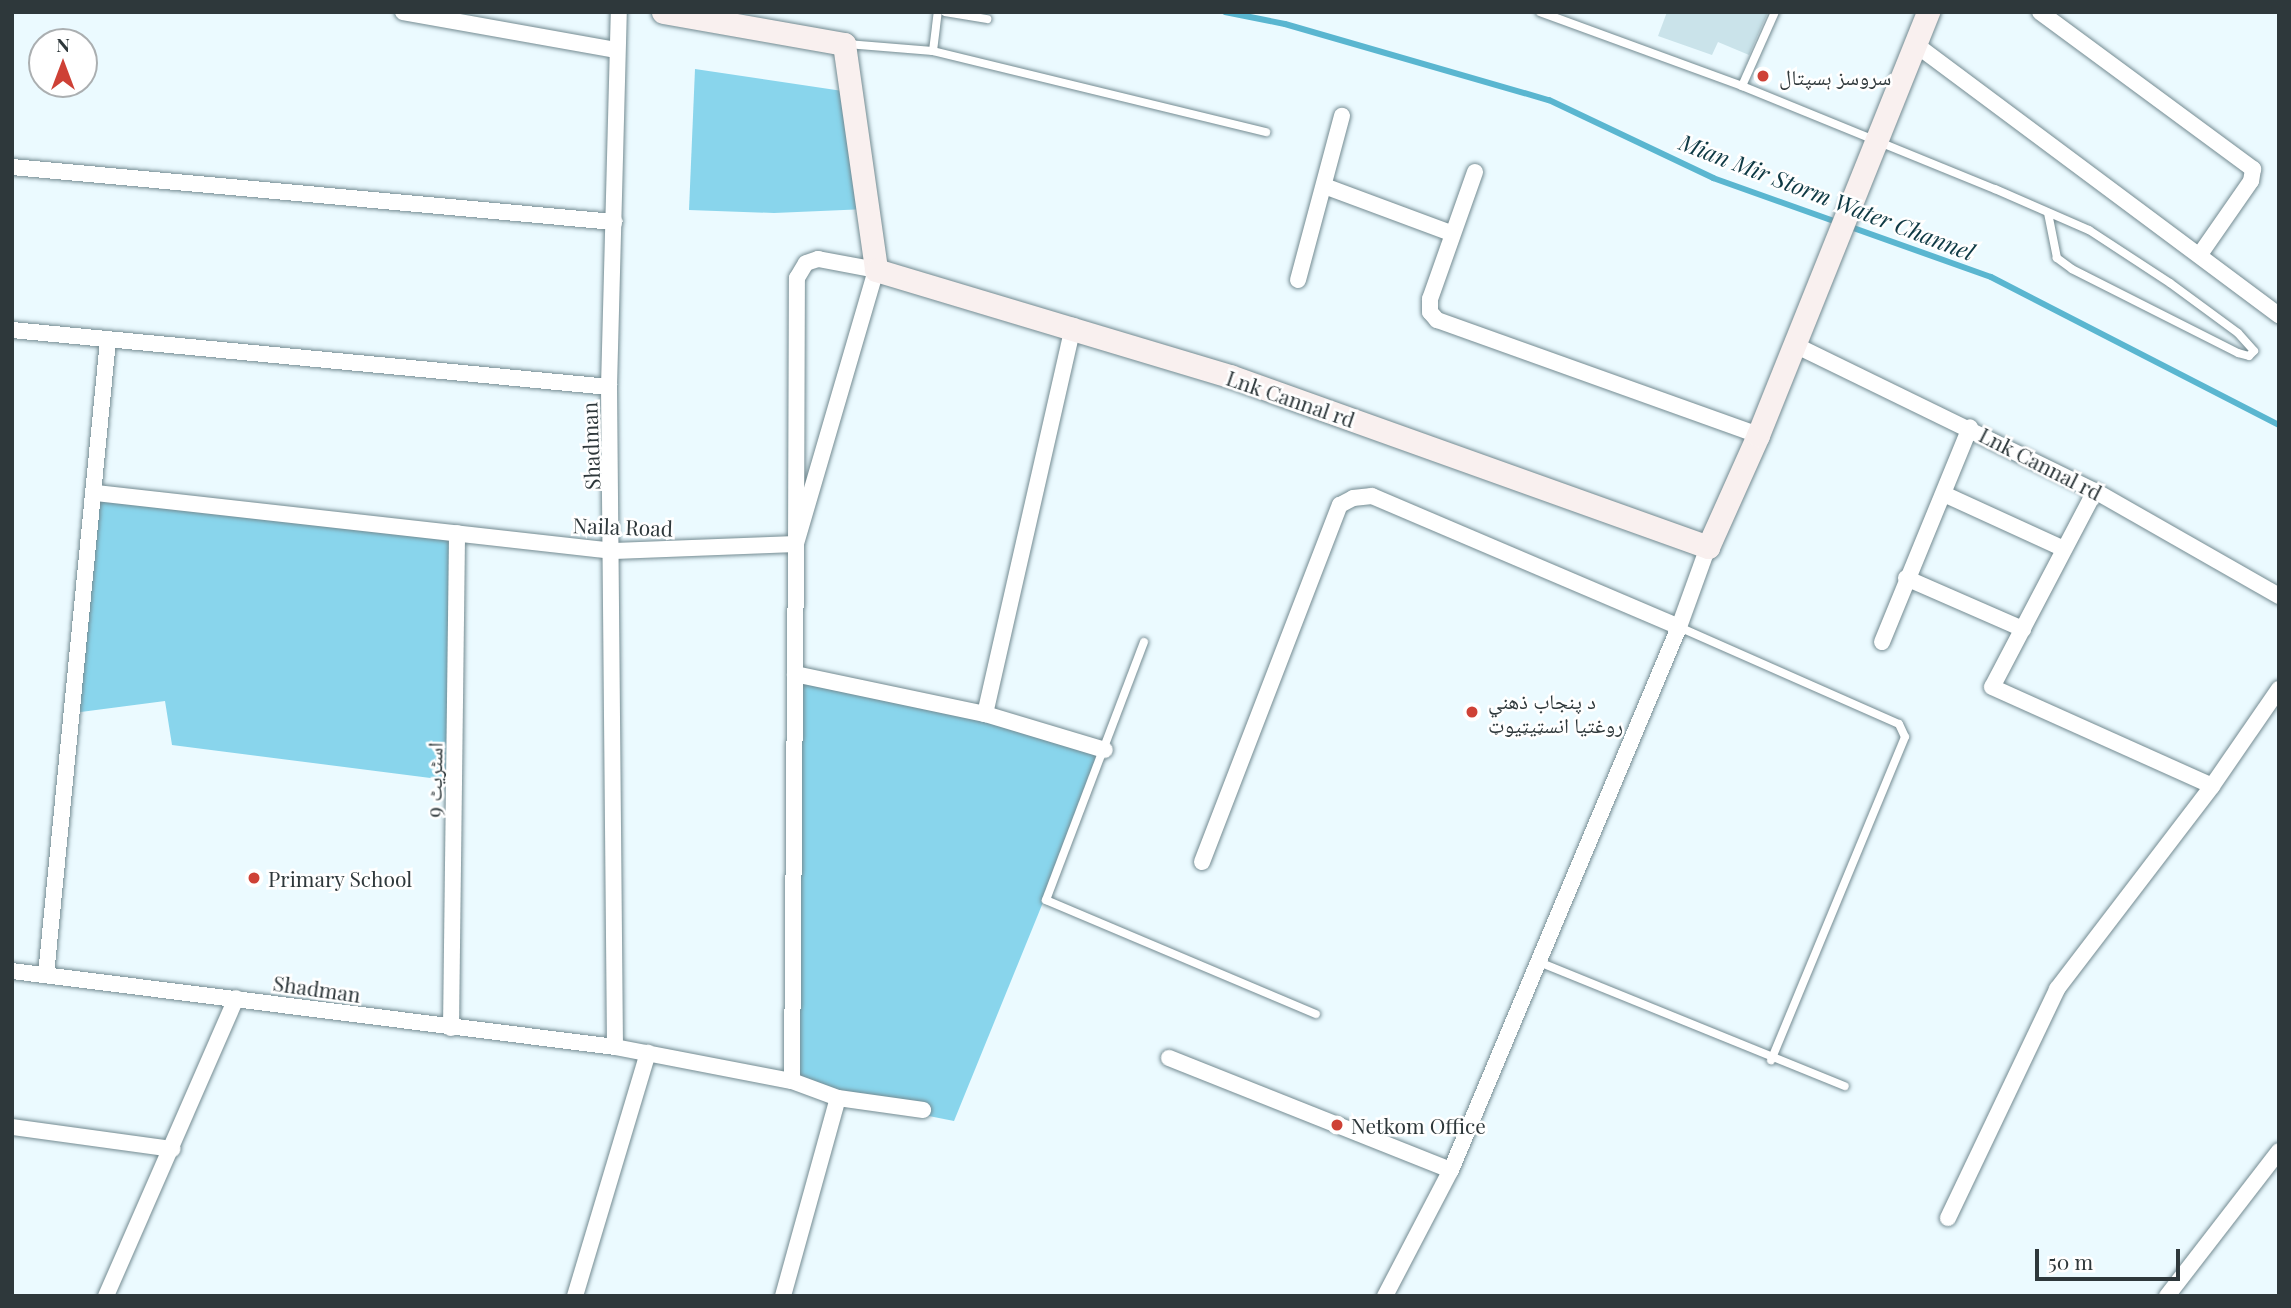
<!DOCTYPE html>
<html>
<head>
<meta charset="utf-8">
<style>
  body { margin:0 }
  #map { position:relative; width:2291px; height:1308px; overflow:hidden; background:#ebfaff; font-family:"Playfair Display","Noto Naskh Arabic",serif }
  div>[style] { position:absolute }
  .green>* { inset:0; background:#89d5ec }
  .stream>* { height:6px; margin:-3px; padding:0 3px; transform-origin:3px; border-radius:3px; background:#5ab6d0 }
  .building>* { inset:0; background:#cae3ea }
  .roads { filter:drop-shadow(0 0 2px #748b92) drop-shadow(0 0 2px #748b92) }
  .lane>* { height:8px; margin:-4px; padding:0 4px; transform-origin:4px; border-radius:4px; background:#fff }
  .street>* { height:16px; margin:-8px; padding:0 8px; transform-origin:8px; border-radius:8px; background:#fff }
  .secondary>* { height:23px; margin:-11.5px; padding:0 11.5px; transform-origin:11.5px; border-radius:11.5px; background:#f9f0ef }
  .dots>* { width:19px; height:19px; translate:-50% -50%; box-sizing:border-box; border:4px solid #fff; border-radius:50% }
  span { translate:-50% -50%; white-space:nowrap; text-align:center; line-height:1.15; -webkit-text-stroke:5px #fff; paint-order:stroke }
  .poi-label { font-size:21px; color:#2e383b }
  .left { translate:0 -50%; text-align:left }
  .street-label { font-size:21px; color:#2e383b }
  .water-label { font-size:23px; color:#0e3944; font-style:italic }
  .frame { position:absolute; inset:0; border:14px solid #2e383b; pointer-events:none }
  .north { position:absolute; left:28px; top:28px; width:70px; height:70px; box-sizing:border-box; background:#fff; border:2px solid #abafb1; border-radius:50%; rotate:0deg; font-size:19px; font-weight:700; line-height:28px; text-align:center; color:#2e383b }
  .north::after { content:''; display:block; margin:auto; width:24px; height:32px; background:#ce4136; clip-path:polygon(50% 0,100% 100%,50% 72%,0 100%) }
  .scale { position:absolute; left:2035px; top:1249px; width:145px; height:32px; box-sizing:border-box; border:4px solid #2e383b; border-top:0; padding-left:9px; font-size:21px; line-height:24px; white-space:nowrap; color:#2e383b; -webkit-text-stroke:5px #fff; paint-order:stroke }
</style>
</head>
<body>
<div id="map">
  <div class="green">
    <div style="clip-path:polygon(695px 69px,856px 93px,867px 209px,774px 213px,689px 210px)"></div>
    <div style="clip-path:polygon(96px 493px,457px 533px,454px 781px,172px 745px,165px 701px,73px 713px)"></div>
    <div style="clip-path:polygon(795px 674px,1105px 750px,954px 1121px,838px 1098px,792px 1081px)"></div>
  </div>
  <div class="stream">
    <div style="left:1225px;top:12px;width:61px;rotate:11.3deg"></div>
    <div style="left:1285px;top:24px;width:275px;rotate:16.1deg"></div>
    <div style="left:1549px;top:100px;width:182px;rotate:25.4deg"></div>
    <div style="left:1713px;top:178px;width:295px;rotate:19.6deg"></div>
    <div style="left:1991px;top:277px;width:324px;rotate:27.2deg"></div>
  </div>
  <div class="building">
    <div style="clip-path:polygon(1667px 12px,1768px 12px,1749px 55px,1718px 42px,1712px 55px,1658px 36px)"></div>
  </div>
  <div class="roads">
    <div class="lane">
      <div style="left:945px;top:12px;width:43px;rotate:9.5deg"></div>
      <div style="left:1540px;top:12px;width:215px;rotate:20.1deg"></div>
      <div style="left:1742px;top:86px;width:273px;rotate:22.2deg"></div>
      <div style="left:1995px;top:189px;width:103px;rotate:23.6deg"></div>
      <div style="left:2089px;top:230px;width:97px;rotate:33.2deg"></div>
      <div style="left:2170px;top:283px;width:84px;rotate:36.3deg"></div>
      <div style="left:2238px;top:333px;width:24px;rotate:48deg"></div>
      <div style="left:2254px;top:351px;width:7px;rotate:135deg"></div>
      <div style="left:2249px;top:356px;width:11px;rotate:-165deg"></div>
      <div style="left:2238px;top:353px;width:186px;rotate:-153.2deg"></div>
      <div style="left:2072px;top:269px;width:19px;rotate:-144deg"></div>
      <div style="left:2057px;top:258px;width:46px;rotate:-101.3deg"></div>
      <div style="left:847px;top:44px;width:86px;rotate:4.7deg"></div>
      <div style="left:933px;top:51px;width:343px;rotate:13.7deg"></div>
      <div style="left:933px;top:51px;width:39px;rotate:-83deg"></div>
      <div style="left:1742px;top:86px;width:81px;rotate:-66deg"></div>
      <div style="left:1679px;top:627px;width:240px;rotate:23.8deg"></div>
      <div style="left:1899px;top:724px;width:14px;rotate:65deg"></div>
      <div style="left:1905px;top:737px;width:350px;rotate:112.5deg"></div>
      <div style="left:1144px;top:642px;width:276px;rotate:110.8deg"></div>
      <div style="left:1046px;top:900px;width:293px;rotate:22.9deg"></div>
      <div style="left:1539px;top:962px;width:330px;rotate:22.1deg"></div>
    </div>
    <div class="street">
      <div style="left:403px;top:12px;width:217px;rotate:10.1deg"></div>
      <div style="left:2040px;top:12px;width:265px;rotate:36.4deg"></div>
      <div style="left:2253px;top:169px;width:12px;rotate:99deg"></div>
      <div style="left:2251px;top:181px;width:88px;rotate:124.8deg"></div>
      <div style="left:1915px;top:44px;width:454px;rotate:36.7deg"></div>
      <div style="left:12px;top:167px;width:605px;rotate:5.22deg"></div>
      <div style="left:1475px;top:172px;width:135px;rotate:109.5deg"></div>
      <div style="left:1430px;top:299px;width:13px;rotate:90deg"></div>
      <div style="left:1430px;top:312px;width:11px;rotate:49deg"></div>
      <div style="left:1437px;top:320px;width:341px;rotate:19.7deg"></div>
      <div style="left:1327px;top:187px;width:132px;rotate:20.4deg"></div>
      <div style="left:1298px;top:280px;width:170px;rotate:-75deg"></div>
      <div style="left:12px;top:330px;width:600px;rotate:5.45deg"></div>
      <div style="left:1795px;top:345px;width:334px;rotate:26deg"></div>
      <div style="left:2095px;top:491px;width:212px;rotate:29.7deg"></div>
      <div style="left:2095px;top:491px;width:221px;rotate:117.7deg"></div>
      <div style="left:1992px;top:687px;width:241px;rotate:24.2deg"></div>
      <div style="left:96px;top:493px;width:521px;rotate:6.39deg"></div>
      <div style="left:614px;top:551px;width:182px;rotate:-2.2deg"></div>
      <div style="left:796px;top:544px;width:266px;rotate:-89.8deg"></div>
      <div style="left:797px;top:278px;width:17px;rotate:-59deg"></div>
      <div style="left:806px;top:263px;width:13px;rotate:-18deg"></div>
      <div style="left:818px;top:259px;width:59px;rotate:10.7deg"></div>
      <div style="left:876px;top:270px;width:285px;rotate:106.3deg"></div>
      <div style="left:796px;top:544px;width:537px;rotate:90.43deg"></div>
      <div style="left:1946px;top:495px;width:128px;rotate:24.6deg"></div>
      <div style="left:1906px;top:578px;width:128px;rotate:23.6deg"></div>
      <div style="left:1882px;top:642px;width:232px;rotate:-67.7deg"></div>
      <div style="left:795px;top:674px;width:194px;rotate:11.9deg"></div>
      <div style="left:985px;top:714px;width:125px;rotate:16.7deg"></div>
      <div style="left:985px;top:714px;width:398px;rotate:-77.2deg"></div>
      <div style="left:1202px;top:862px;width:383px;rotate:-68.9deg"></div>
      <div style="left:1340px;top:505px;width:15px;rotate:-28deg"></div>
      <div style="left:1353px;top:498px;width:19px;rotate:-6deg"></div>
      <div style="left:1372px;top:496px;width:334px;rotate:23.1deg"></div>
      <div style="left:12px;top:971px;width:608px;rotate:7.18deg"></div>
      <div style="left:615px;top:1047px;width:180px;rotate:10.9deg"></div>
      <div style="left:792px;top:1081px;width:49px;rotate:20.3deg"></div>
      <div style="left:838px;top:1098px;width:86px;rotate:8deg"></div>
      <div style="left:46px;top:975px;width:638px;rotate:-84.42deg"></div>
      <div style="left:451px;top:1028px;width:495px;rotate:-89.3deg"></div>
      <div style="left:615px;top:1047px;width:660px;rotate:-90.52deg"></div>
      <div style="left:609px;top:387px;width:375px;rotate:-88.5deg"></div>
      <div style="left:1169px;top:1058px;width:303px;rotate:21.7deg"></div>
      <div style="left:12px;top:1127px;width:162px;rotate:7.8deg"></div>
      <div style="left:1948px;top:1218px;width:254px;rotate:-64.5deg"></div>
      <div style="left:2057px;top:989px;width:255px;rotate:-52.6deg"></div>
      <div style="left:2212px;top:786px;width:118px;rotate:-55.4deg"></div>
      <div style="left:106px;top:1296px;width:325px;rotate:-66.4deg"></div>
      <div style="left:575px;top:1296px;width:254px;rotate:-73.3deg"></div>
      <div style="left:783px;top:1296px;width:205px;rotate:-74.5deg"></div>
      <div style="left:1385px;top:1296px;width:142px;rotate:-62.4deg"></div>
      <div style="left:1451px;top:1170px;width:589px;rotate:-67.22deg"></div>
      <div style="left:1679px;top:627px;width:85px;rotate:-70.1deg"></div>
      <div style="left:2167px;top:1296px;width:183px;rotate:-52.3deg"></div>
    </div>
    <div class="secondary">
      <div style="left:663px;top:12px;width:184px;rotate:10deg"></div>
      <div style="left:844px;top:44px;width:228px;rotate:81.9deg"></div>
      <div style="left:876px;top:270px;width:370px;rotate:16.7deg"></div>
      <div style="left:1230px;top:376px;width:508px;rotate:19.68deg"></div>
      <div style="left:1708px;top:547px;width:123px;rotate:-65.9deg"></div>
      <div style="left:1758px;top:435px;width:456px;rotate:-68.1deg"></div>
    </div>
  </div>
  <div class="dots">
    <div style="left:1763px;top:76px;background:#ce4136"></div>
    <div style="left:1472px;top:712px;background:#ce4136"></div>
    <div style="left:254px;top:878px;background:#ce4136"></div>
    <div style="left:1337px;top:1125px;background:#ce4136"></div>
  </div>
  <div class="poi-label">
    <span class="left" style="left:1779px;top:76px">سروسز ہسپتال</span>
    <span class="left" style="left:1488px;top:712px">د پنجاب ذهني<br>روغتیا انسټیټیوټ</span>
    <span class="left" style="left:268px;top:878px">Primary School</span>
    <span class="left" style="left:1351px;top:1125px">Netkom Office</span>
  </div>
  <div class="street-label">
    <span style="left:1291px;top:398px;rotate:19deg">Lnk Cannal rd</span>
    <span style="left:590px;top:446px;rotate:-92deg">Shadman</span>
    <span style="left:2041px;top:463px;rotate:27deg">Lnk Cannal rd</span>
    <span style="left:623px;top:526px;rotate:2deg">Naila Road</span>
    <span style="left:433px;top:780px;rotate:-89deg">اسٹریٹ 9</span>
    <span style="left:317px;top:988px;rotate:8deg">Shadman</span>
  </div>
  <div class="water-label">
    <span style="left:1827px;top:197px;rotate:21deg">Mian Mir Storm Water Channel</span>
  </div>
  <div class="frame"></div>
  <div class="north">N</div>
  <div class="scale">50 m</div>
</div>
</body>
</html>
